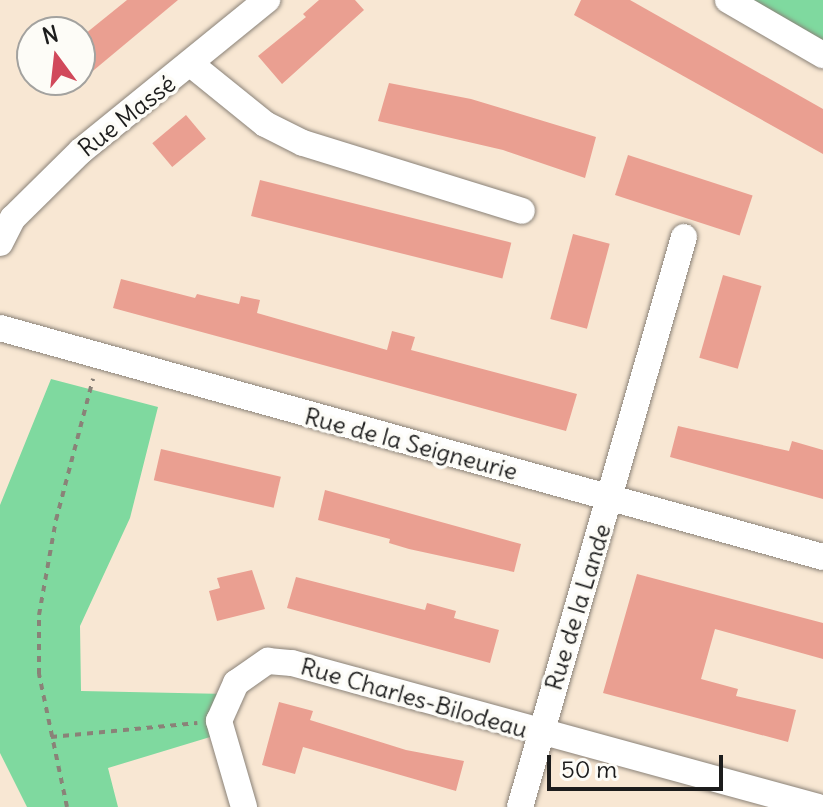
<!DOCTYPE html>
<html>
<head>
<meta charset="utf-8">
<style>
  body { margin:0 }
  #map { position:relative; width:823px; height:807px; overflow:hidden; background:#f8e7d3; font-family:Delius,sans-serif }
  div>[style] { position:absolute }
  .green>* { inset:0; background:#7fd99f }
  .building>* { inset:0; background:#ea9f91; transform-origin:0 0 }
  .path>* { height:4px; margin-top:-2px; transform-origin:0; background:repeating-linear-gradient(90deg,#8a8278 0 6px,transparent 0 12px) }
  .roads { filter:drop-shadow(0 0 2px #8a8278) drop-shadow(0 0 2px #8a8278) }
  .street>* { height:26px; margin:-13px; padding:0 13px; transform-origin:13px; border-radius:13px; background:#fff }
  span { translate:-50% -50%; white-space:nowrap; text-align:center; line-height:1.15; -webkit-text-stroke:7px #fdfcf7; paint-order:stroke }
  .street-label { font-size:24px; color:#1c1c1c }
  .north { position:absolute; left:16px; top:16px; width:80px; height:80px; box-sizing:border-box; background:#fdfcf7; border:2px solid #a3a29f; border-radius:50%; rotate:345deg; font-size:22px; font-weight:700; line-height:32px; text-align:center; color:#1c1c1c }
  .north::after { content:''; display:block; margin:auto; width:28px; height:36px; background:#d1495b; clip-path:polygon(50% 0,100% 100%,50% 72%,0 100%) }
  .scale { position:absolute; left:547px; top:755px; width:176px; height:36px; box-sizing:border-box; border:4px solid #1c1c1c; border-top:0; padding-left:10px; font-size:24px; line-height:28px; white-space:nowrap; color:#1c1c1c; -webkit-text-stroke:6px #fdfcf7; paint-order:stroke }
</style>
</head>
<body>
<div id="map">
  <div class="green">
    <div style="clip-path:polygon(728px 0,823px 0,823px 55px)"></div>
    <div style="clip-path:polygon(51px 379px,158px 407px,130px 518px,80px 626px,81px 691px,227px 694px,220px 734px,108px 768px,118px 807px,27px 807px,0 753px,0 505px)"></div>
  </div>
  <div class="building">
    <div style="clip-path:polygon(127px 0,178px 0,88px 75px,80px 66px,80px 38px)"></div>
    <div style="clip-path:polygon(319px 0,355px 0,364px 10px,282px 84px,258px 56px,306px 17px,303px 14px)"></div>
    <div style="clip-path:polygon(581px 0,630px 0,823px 109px,823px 154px,574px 15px)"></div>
    <div style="clip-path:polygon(389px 83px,471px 99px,596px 137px,585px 178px,503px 150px,378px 121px)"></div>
    <div style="left:186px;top:115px;width:31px;height:44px;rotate:50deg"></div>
    <div style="left:628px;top:155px;width:131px;height:42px;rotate:18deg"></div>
    <div style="left:260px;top:180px;width:259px;height:37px;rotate:14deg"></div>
    <div style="left:573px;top:234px;width:38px;height:88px;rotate:15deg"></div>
    <div style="left:723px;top:275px;width:40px;height:86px;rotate:16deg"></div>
    <div style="clip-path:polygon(121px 279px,195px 298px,197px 294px,239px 304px,241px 296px,260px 300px,257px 313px,387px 350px,392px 331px,415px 337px,411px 350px,577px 394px,566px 431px,113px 308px)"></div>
    <div style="clip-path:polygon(678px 426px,789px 451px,792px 441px,823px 450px,823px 499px,670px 457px)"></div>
    <div style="left:161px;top:449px;width:123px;height:32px;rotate:13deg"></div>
    <div style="clip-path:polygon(325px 490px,521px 544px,514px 572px,409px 549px,389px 543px,390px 539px,318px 520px)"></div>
    <div style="clip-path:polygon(252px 570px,265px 609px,217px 621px,209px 591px,220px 588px,217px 578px)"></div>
    <div style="clip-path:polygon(637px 574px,823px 623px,823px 659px,715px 629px,701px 679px,738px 689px,736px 696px,796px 710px,788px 742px,603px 693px)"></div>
    <div style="clip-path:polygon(296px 577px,425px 610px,427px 603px,456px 611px,454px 618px,499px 630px,490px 663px,287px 608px)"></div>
    <div style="clip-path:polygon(279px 702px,313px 711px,310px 720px,406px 750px,464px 761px,456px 791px,303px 747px,295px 774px,262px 765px)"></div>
  </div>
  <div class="path">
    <div style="left:51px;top:737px;width:147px;rotate:-5.5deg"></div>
    <div style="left:67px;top:807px;width:136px;rotate:-101.9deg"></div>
    <div style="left:39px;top:674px;width:59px;rotate:-90deg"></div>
    <div style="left:39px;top:615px;width:97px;rotate:-79.9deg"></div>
    <div style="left:56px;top:520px;width:146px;rotate:-75.3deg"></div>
  </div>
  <div class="roads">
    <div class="street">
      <div style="left:728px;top:0;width:110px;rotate:30.1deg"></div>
      <div style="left:192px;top:65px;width:94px;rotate:38.9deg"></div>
      <div style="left:265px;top:124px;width:42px;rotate:26.6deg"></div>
      <div style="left:303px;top:143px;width:229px;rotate:17.2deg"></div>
      <div style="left:0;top:243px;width:28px;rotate:-63deg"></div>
      <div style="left:13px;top:218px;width:95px;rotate:-44.6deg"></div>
      <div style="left:81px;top:151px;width:240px;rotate:-39.1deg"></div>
      <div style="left:0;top:328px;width:854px;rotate:15.55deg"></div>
      <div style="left:244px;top:807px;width:90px;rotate:-106.2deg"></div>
      <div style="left:219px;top:721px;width:42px;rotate:-65.9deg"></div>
      <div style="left:236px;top:683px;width:39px;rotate:-35deg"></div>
      <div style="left:268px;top:661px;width:24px;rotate:5deg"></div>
      <div style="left:292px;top:663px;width:545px;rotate:15.31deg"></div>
      <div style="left:520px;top:807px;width:593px;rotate:-73.95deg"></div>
    </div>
  </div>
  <div class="street-label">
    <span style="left:127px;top:116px;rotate:-38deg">Rue Massé</span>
    <span style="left:411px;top:444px;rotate:15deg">Rue de la Seigneurie</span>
    <span style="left:578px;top:607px;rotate:-73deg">Rue de la Lande</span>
    <span style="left:414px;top:698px;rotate:16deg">Rue Charles-Bilodeau</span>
  </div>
  <div class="north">N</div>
  <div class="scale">50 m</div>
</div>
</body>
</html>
